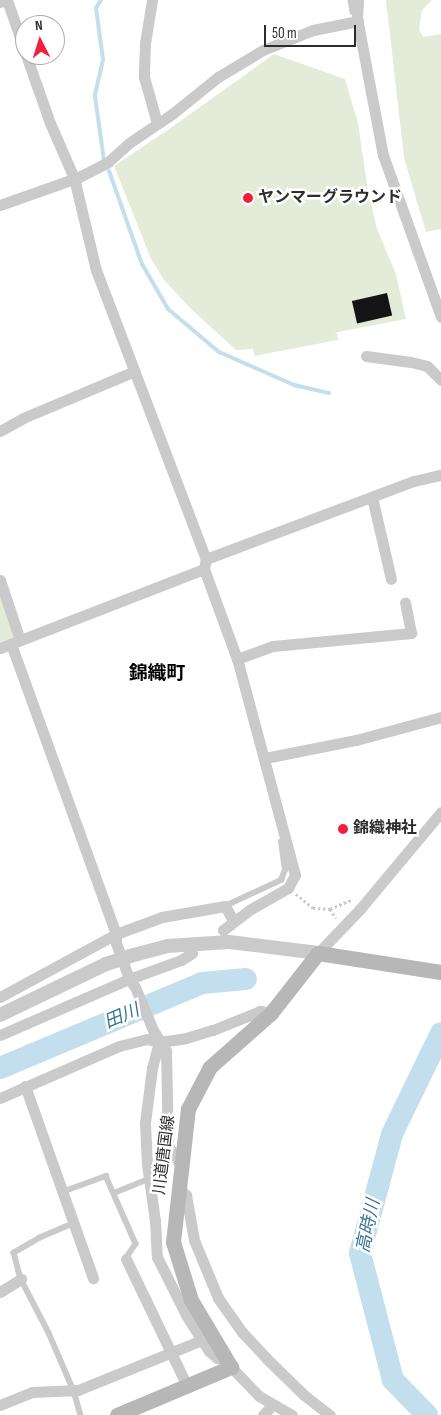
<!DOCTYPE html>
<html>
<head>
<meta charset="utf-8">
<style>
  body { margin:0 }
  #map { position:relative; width:441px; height:1415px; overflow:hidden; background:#fff; font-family:"Sofia Sans Condensed","Noto Sans JP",sans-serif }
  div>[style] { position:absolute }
  .green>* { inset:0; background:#e4ecd9 }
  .stream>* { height:4px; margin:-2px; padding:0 2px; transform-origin:2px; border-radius:2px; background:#c3dfed }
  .river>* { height:22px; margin:-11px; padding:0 11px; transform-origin:11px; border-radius:11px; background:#c3dfed }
  .building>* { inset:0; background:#141414; transform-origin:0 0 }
  .path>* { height:2.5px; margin-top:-1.25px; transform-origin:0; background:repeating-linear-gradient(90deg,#cacaca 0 2.5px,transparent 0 5px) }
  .service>* { height:5.5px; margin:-2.75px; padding:0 2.75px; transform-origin:2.75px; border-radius:2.75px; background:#cacaca }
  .minor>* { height:11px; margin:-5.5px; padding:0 5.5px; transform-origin:5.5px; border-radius:5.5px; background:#cacaca }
  .tertiary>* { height:14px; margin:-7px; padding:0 7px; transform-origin:7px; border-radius:7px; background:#cacaca }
  .secondary>* { height:15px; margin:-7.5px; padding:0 7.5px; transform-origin:7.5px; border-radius:7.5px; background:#b7b7b7 }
  .tertiary-bridge>* { height:14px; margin:-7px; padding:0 7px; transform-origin:7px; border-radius:7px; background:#cacaca }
  .dots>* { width:14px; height:14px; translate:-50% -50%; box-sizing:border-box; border:2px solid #fff; border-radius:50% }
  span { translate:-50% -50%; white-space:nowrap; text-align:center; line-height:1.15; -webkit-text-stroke:5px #fff; paint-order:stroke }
  .poi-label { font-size:16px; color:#2d2d2d; font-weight:700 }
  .left { translate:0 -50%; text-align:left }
  .street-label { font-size:16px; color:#2d2d2d }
  .water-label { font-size:18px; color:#367593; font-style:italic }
  .quarter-label { font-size:19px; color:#000; font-weight:700 }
  .north { position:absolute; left:15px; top:15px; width:50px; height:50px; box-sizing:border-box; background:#fff; border:1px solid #ababab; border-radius:50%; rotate:355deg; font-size:14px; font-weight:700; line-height:20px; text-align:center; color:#2d2d2d }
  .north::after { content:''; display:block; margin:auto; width:18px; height:22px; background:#f1213d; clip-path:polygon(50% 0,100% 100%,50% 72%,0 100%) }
  .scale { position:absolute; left:264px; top:25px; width:92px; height:22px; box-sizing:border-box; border:2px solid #2d2d2d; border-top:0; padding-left:6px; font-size:15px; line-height:18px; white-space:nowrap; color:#2d2d2d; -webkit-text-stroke:4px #fff; paint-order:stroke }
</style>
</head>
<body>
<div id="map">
  <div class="green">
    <div style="clip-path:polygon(386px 0,432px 0,422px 10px,419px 29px,423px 37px,441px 34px,441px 229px,426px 232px,404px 158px)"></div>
    <div style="clip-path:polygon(274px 54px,345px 79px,358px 123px,368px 191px,377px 229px,396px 274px,406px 319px,333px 333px,337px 333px,338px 340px,254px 356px,253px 349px,236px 350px,192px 310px,164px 280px,151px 259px,114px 166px,172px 127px)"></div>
    <div style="clip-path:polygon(0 596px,15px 632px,13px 638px,0 643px)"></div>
  </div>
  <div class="stream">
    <div style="left:101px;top:0;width:9px;rotate:122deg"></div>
    <div style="left:96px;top:8px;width:52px;rotate:82.3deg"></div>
    <div style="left:103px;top:60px;width:37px;rotate:103deg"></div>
    <div style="left:95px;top:96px;width:66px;rotate:82.1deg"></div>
    <div style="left:109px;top:171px;width:99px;rotate:70.5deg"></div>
    <div style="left:142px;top:264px;width:52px;rotate:60deg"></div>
    <div style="left:168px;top:309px;width:67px;rotate:40.1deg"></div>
    <div style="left:219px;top:352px;width:82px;rotate:23.7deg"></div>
    <div style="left:294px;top:385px;width:36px;rotate:13deg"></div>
  </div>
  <div class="river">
    <div style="left:0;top:1068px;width:219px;rotate:-22.8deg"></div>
    <div style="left:202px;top:983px;width:44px;rotate:-5.2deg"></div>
    <div style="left:427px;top:1415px;width:49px;rotate:-134.2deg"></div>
    <div style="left:393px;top:1380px;width:131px;rotate:-104.6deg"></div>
    <div style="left:360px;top:1253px;width:123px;rotate:-74.9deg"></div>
    <div style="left:392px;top:1134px;width:112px;rotate:-64.1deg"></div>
  </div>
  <div class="building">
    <div style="left:387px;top:293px;width:23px;height:36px;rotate:77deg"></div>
  </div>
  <div class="path">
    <div style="left:296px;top:894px;width:22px;rotate:39deg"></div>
    <div style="left:313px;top:908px;width:17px;rotate:3deg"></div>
    <div style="left:330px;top:909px;width:23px;rotate:-23deg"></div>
    <div style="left:330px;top:909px;width:11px;rotate:56deg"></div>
  </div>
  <div class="service">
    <div style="left:351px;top:0;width:12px;rotate:81deg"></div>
    <div style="left:225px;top:906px;width:62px;rotate:-24.9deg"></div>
    <div style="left:281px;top:880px;width:11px;rotate:-68deg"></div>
    <div style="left:285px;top:870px;width:28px;rotate:-98deg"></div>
    <div style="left:62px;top:1192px;width:47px;rotate:-20deg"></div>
    <div style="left:106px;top:1176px;width:74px;rotate:66.2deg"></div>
    <div style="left:136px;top:1244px;width:18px;rotate:124deg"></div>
    <div style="left:114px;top:1193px;width:38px;rotate:-22deg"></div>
    <div style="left:73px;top:1224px;width:36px;rotate:157deg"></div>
    <div style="left:40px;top:1238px;width:30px;rotate:150deg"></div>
    <div style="left:14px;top:1253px;width:27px;rotate:75deg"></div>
    <div style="left:21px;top:1279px;width:61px;rotate:62.6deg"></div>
    <div style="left:49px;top:1333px;width:63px;rotate:66.7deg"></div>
    <div style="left:74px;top:1391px;width:25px;rotate:74deg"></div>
  </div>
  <div class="minor">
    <div style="left:152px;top:0;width:44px;rotate:99.2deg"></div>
    <div style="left:145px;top:43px;width:34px;rotate:92deg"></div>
    <div style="left:144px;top:77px;width:48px;rotate:74.2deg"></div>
    <div style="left:358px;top:0;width:18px;rotate:93deg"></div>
    <div style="left:357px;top:18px;width:139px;rotate:79.3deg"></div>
    <div style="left:383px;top:155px;width:172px;rotate:70.3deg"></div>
    <div style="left:0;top:2px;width:7px;rotate:-16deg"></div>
    <div style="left:7px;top:0;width:55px;rotate:70.9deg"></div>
    <div style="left:26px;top:55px;width:72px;rotate:70.6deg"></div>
    <div style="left:50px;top:123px;width:60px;rotate:66.4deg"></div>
    <div style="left:74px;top:178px;width:95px;rotate:76.6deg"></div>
    <div style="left:96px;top:270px;width:309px;rotate:69.2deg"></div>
    <div style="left:0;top:205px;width:84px;rotate:-19.5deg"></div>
    <div style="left:79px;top:177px;width:33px;rotate:-27deg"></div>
    <div style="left:108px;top:162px;width:28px;rotate:-42deg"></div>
    <div style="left:129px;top:143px;width:52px;rotate:-34deg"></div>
    <div style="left:172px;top:114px;width:59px;rotate:-38.8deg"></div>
    <div style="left:218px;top:77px;width:52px;rotate:-31deg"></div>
    <div style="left:263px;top:50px;width:54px;rotate:-21.8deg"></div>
    <div style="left:313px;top:30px;width:46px;rotate:-11.3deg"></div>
    <div style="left:366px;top:356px;width:45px;rotate:7.6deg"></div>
    <div style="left:411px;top:362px;width:16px;rotate:14deg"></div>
    <div style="left:427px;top:366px;width:20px;rotate:45deg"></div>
    <div style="left:0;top:431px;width:26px;rotate:-29deg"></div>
    <div style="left:23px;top:418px;width:121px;rotate:-22.8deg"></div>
    <div style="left:372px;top:497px;width:84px;rotate:77deg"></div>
    <div style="left:0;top:580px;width:63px;rotate:71.6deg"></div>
    <div style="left:11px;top:644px;width:308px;rotate:70.1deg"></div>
    <div style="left:116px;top:934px;width:9px;rotate:90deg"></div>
    <div style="left:116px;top:943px;width:38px;rotate:70deg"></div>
    <div style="left:129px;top:979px;width:10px;rotate:53deg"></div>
    <div style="left:135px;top:987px;width:47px;rotate:67.3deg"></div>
    <div style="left:153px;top:1030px;width:25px;rotate:58deg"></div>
    <div style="left:166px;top:1051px;width:94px;rotate:88.8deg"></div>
    <div style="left:168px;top:1145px;width:23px;rotate:59deg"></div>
    <div style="left:0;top:648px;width:219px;rotate:-21.2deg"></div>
    <div style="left:237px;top:659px;width:38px;rotate:-20deg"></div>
    <div style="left:273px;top:646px;width:139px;rotate:-5.4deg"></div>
    <div style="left:411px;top:633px;width:31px;rotate:-101deg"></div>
    <div style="left:265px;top:758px;width:93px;rotate:-11.2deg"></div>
    <div style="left:356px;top:740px;width:88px;rotate:-15.1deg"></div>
    <div style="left:223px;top:930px;width:35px;rotate:-37deg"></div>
    <div style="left:251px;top:909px;width:43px;rotate:-29.6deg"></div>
    <div style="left:288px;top:888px;width:15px;rotate:-62deg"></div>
    <div style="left:295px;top:875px;width:224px;rotate:-105deg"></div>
    <div style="left:237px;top:659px;width:96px;rotate:-110.1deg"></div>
    <div style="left:204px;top:569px;width:10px;rotate:-79deg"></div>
    <div style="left:206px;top:559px;width:222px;rotate:-20.6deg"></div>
    <div style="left:414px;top:481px;width:28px;rotate:-13deg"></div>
    <div style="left:318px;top:953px;width:61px;rotate:-46.3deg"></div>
    <div style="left:360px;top:909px;width:126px;rotate:-50.1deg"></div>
    <div style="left:0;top:997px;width:132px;rotate:-28.5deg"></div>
    <div style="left:116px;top:934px;width:49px;rotate:-20.3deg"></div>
    <div style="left:162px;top:917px;width:64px;rotate:-9.9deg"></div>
    <div style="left:225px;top:906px;width:18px;rotate:61deg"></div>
    <div style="left:0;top:1035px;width:141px;rotate:-23.5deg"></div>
    <div style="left:129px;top:979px;width:55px;rotate:-20.1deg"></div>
    <div style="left:181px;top:960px;width:13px;rotate:-32deg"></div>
    <div style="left:159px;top:1042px;width:27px;rotate:105deg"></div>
    <div style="left:152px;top:1068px;width:55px;rotate:97.3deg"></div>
    <div style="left:145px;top:1123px;width:41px;rotate:87.2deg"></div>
    <div style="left:147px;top:1164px;width:58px;rotate:82deg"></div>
    <div style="left:155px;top:1221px;width:36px;rotate:87deg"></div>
    <div style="left:157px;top:1257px;width:65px;rotate:63.4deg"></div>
    <div style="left:186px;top:1315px;width:43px;rotate:57.4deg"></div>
    <div style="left:209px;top:1351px;width:11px;rotate:41deg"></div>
    <div style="left:217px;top:1358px;width:8px;rotate:-7deg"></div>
    <div style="left:25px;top:1086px;width:204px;rotate:70.5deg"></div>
    <div style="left:0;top:1098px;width:130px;rotate:-23.6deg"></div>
    <div style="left:119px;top:1046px;width:29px;rotate:-14deg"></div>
    <div style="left:147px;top:1039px;width:12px;rotate:14deg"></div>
    <div style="left:159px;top:1042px;width:27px;rotate:-8deg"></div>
    <div style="left:186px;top:1038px;width:28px;rotate:-17deg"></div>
    <div style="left:213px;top:1030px;width:51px;rotate:-22deg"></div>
    <div style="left:260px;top:1011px;width:11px;rotate:10deg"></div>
    <div style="left:178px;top:1188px;width:11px;rotate:41deg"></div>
    <div style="left:186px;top:1195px;width:46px;rotate:79.9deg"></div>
    <div style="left:194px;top:1240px;width:63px;rotate:67.5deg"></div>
    <div style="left:218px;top:1298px;width:42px;rotate:54.8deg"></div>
    <div style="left:242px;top:1332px;width:37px;rotate:47deg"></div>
    <div style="left:267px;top:1359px;width:52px;rotate:44.2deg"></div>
    <div style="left:304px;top:1395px;width:33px;rotate:38deg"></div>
    <div style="left:126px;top:1259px;width:141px;rotate:64.3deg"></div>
    <div style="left:0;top:1292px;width:25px;rotate:-32deg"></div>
    <div style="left:231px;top:1367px;width:40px;rotate:46deg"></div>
    <div style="left:259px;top:1396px;width:38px;rotate:30deg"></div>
    <div style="left:0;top:1405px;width:35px;rotate:-22deg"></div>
    <div style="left:32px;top:1392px;width:46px;rotate:-2.5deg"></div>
    <div style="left:78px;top:1390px;width:134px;rotate:-22deg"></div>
    <div style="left:263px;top:1415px;width:13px;rotate:-48deg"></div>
  </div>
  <div class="tertiary">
    <div style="left:130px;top:956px;width:38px;rotate:-15deg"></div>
    <div style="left:167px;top:946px;width:62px;rotate:-3.7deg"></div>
    <div style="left:229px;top:942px;width:90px;rotate:7deg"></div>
    <div style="left:0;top:1015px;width:118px;rotate:-25.7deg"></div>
  </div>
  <div class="secondary">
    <div style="left:117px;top:1415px;width:124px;rotate:-22.8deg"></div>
    <div style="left:231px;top:1367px;width:78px;rotate:-120.8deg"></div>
    <div style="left:191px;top:1300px;width:61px;rotate:-107.2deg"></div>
    <div style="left:173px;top:1242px;width:134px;rotate:-83.6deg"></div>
    <div style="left:188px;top:1109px;width:47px;rotate:-62.4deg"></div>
    <div style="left:210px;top:1067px;width:81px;rotate:-41.5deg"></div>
    <div style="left:271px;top:1013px;width:76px;rotate:-51.9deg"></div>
    <div style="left:318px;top:953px;width:124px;rotate:8.8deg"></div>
  </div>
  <div class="tertiary-bridge">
    <div style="left:106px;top:964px;width:25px;rotate:-18deg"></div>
  </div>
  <div class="dots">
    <div style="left:248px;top:198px;background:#f1213d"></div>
    <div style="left:343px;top:829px;background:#f1213d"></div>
  </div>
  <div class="poi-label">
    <span class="left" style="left:258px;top:198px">ヤンマーグラウンド</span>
    <span class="left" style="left:353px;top:829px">錦織神社</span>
  </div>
  <div class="street-label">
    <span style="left:165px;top:1155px;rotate:-83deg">川道唐国線</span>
  </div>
  <div class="water-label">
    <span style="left:122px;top:1017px;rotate:-23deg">田川</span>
    <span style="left:369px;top:1226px;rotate:-78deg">高時川</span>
  </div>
  <div class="quarter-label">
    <span style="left:157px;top:674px">錦織町</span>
  </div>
  <div class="north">N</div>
  <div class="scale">50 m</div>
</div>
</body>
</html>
